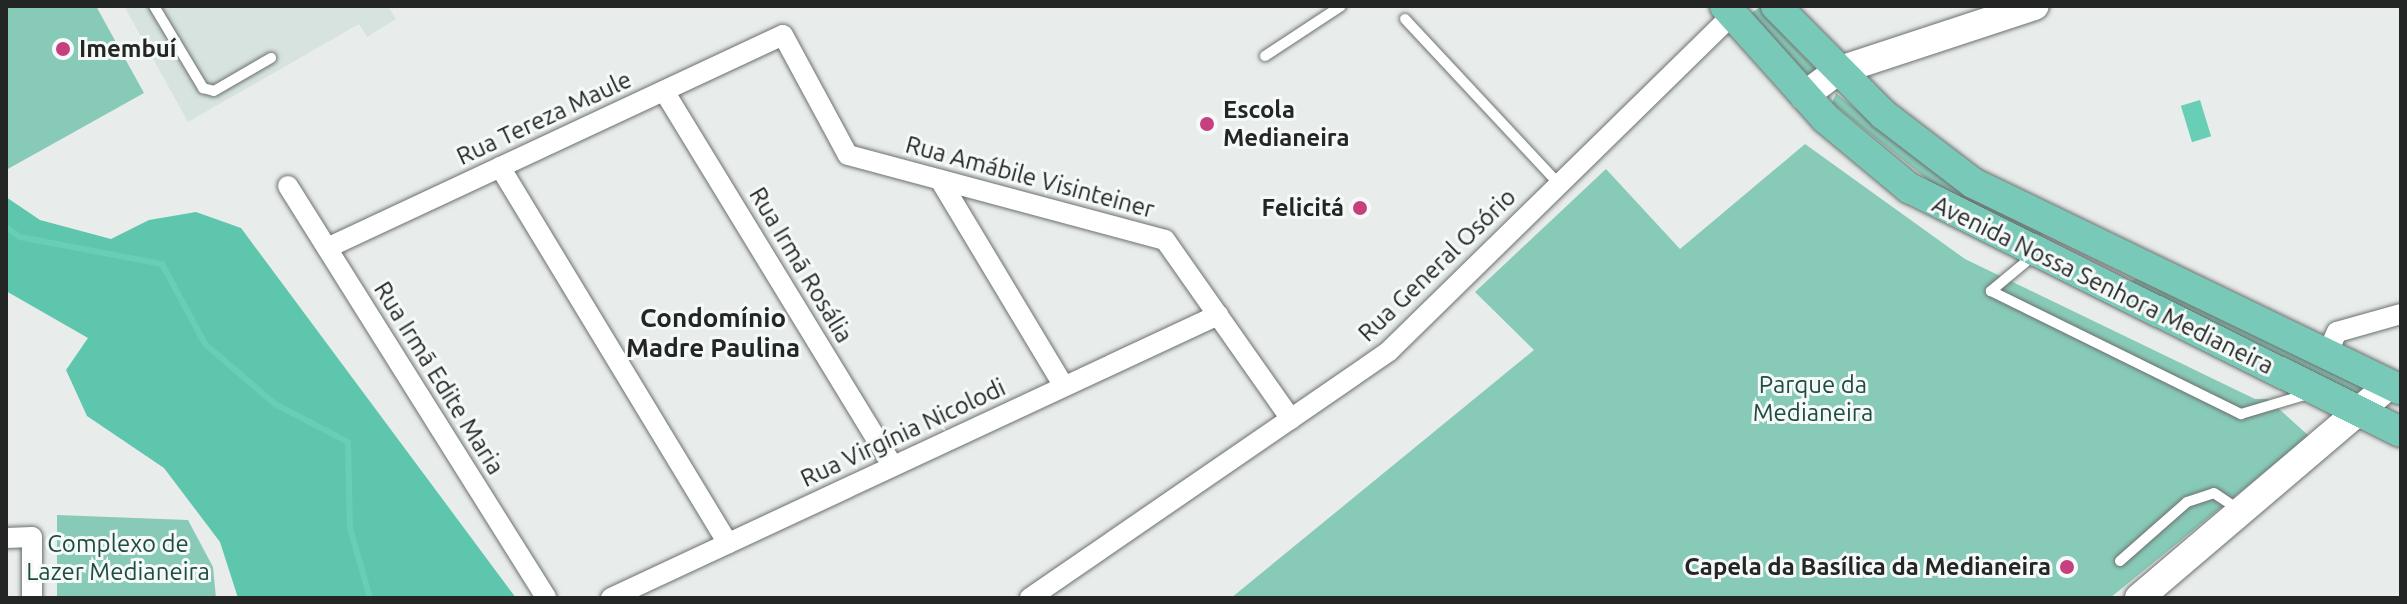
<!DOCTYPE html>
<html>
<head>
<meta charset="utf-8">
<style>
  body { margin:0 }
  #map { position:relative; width:2407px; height:604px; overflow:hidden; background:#e8edeb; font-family:Ubuntu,sans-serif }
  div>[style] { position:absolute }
  .built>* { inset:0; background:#d6e3df }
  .green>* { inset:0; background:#88cab8 }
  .forest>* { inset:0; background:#5ec6ad }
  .water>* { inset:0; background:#68cfb6; transform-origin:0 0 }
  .stream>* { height:6px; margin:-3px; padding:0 3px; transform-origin:3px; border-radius:3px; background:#68cfb6 }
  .roads { filter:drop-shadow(0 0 2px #6c706f) drop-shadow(0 0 2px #6c706f) }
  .lane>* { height:10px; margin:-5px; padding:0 5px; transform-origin:5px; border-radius:5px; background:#fff }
  .street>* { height:20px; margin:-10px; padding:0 10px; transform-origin:10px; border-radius:10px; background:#fff }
  .secondary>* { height:28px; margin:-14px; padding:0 14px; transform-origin:14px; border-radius:14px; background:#fff }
  .primary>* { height:30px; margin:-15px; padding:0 15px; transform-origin:15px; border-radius:15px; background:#79c9b9 }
  .dots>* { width:22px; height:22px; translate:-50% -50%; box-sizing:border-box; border:4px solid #f5faf8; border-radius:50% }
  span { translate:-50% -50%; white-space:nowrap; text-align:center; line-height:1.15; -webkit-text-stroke:6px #f5faf8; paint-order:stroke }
  .poi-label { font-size:24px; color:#242525; font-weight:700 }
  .left { translate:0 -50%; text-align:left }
  .right { translate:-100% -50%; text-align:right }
  .street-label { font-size:24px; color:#242525 }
  .park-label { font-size:24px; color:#1f4c41 }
  .neighbourhood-label { font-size:26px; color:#242525; font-weight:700 }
  .frame { position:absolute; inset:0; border:8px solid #242525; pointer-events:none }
</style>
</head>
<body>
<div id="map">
  <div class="built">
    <div style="clip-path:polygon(124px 6px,388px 6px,396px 19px,367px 37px,359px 24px,188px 122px)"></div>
  </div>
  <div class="green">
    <div style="clip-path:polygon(6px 6px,96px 6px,144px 93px,6px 170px)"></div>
    <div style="clip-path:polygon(1762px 6px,1787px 39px,1818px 71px,1806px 74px,1751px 13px)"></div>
    <div style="clip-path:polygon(1836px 93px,1893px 139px,2041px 231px,2041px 239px,1929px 181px,1832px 103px)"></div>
    <div style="clip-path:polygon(1805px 144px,1965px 259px,2255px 399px,2268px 399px,2309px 436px,2110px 598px,1231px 598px,1534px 350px,1475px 292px,1606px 169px,1680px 249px)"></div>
    <div style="clip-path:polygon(2082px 258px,2131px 281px,2140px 277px,2367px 384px,2361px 397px)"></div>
    <div style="clip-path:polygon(57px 515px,188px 520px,213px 567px,216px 598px,57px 598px)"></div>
  </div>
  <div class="forest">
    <div style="clip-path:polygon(6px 197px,40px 220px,111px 239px,149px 220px,196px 212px,241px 228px,516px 598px,238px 598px,220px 542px,164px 468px,87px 416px,66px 370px,88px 338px,6px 291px)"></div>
  </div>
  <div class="water">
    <div style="left:2200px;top:100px;width:38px;height:20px;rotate:73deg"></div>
  </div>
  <div class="stream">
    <div style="left:6px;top:227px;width:17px;rotate:36deg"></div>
    <div style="left:20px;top:237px;width:145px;rotate:10.8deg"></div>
    <div style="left:162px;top:264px;width:91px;rotate:61.7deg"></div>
    <div style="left:205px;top:344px;width:92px;rotate:40.6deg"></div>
    <div style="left:275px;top:404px;width:82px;rotate:27.5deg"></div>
    <div style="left:348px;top:442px;width:86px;rotate:88.7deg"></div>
    <div style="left:350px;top:528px;width:73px;rotate:74.1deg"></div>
  </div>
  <div class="roads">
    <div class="lane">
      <div style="left:154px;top:6px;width:96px;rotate:59.1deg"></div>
      <div style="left:203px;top:88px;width:11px;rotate:15deg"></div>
      <div style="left:214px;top:91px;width:66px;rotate:-30.1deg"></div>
      <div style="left:1405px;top:19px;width:226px;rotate:47deg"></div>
      <div style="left:1265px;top:56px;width:91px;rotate:-33.3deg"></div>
      <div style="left:2033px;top:256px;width:55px;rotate:140.2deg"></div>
      <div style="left:1991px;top:291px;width:279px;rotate:26.2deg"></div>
      <div style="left:2241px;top:414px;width:70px;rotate:-16.6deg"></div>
      <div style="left:2120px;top:561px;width:89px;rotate:-41.4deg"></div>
      <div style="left:2187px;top:502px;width:28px;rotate:-18deg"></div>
      <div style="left:2214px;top:493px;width:29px;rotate:34deg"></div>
    </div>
    <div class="street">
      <div style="left:664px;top:91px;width:439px;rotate:58.6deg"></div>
      <div style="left:500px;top:167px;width:440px;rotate:58.8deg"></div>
      <div style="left:940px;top:180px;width:240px;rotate:59deg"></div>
      <div style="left:288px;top:186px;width:486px;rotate:57.9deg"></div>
      <div style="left:327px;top:248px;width:503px;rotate:-25.04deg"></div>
      <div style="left:783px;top:35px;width:136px;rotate:61.6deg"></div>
      <div style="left:848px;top:155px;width:328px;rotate:15deg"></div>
      <div style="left:1165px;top:240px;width:219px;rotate:54.9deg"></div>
      <div style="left:2327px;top:354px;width:24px;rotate:-66deg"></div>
      <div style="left:2337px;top:332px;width:66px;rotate:-15.7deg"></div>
      <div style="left:6px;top:538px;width:26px;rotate:-2deg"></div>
      <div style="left:32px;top:537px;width:61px;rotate:90deg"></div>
      <div style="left:611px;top:598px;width:670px;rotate:-25deg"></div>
      <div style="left:1030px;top:598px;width:436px;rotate:-34.5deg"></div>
      <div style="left:1389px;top:351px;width:479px;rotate:-44.4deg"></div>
    </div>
    <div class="secondary">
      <div style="left:1804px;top:96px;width:41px;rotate:-37.1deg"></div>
      <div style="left:1837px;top:71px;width:208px;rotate:-18.2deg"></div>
      <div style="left:2139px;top:598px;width:328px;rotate:-40.4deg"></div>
    </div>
    <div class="primary">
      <div style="left:1725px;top:6px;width:150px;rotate:48.2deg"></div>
      <div style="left:1825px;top:118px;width:109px;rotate:39.8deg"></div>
      <div style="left:1909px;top:188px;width:549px;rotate:26.38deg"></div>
      <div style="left:1776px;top:6px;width:153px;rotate:45.3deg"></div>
      <div style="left:1884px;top:115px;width:112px;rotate:37.4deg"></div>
      <div style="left:1973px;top:183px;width:475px;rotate:25.8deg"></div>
    </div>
  </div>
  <div class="dots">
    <div style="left:63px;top:49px;background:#c63f7f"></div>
    <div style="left:1207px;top:124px;background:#c63f7f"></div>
    <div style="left:1360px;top:208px;background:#c63f7f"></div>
    <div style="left:2067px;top:567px;background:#c63f7f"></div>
  </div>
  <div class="poi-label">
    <span class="left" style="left:79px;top:49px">Imembuí</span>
    <span class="left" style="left:1223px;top:124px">Escola<br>Medianeira</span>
    <span class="right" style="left:1344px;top:208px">Felicitá</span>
    <span class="right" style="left:2051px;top:567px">Capela da Basílica da Medianeira</span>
  </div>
  <div class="street-label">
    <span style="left:544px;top:118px;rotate:-25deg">Rua Tereza Maule</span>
    <span style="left:1030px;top:177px;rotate:15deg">Rua Amábile Visinteiner</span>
    <span style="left:801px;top:265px;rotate:59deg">Rua Irmã Rosália</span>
    <span style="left:1437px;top:265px;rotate:-44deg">Rua General Osório</span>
    <span style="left:2103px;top:285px;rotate:26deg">Avenida Nossa Senhora Medianeira</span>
    <span style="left:439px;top:378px;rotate:58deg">Rua Irmã Edite Maria</span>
    <span style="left:903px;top:433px;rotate:-25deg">Rua Virgínia Nicolodi</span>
  </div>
  <div class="park-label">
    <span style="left:1813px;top:399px">Parque da<br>Medianeira</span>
    <span style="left:118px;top:558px">Complexo de<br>Lazer Medianeira</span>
  </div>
  <div class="neighbourhood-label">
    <span style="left:713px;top:333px">Condomínio<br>Madre Paulina</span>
  </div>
  <div class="frame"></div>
</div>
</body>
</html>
